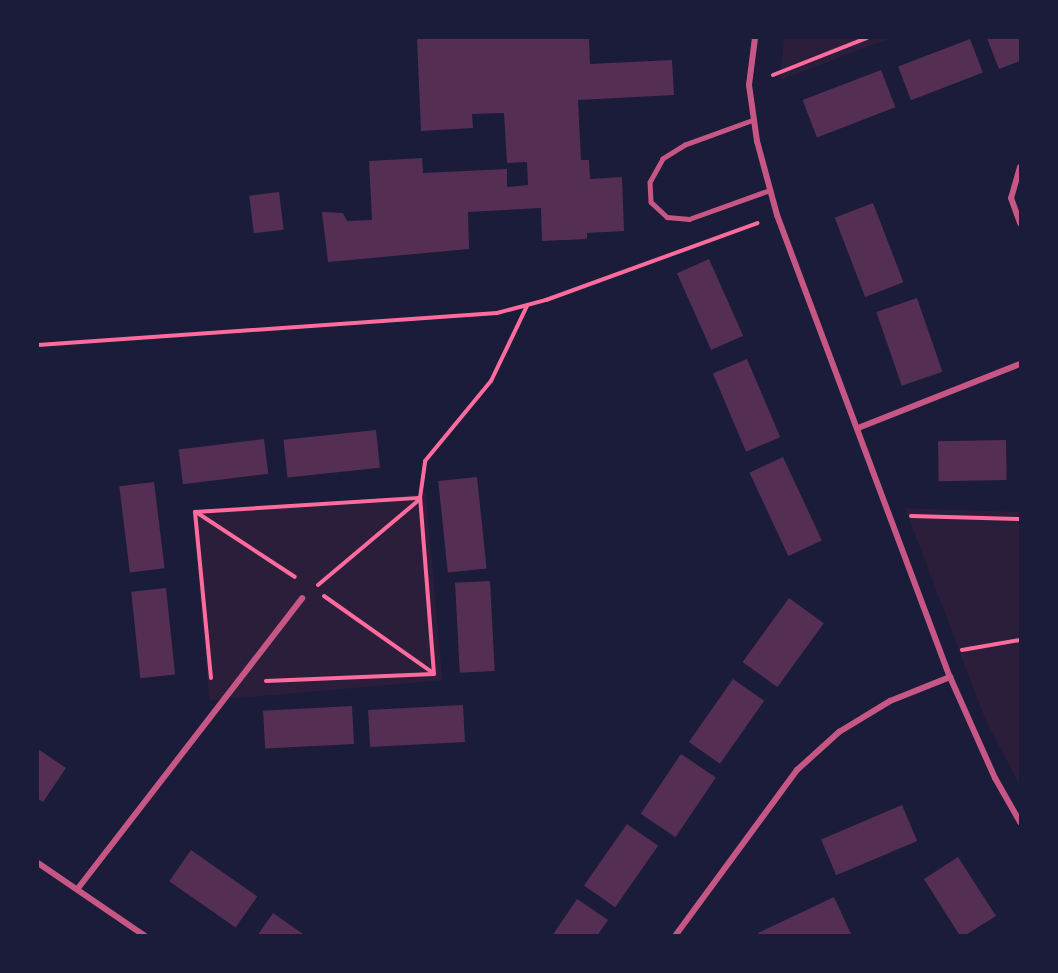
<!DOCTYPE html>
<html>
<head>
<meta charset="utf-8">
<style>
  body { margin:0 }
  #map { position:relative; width:1058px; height:973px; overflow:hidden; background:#1b1b3a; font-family:Rubik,sans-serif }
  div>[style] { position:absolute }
  .green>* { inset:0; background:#2a1e3b; transform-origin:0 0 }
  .building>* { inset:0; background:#542f53; transform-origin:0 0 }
  .path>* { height:4px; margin:-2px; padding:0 2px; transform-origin:2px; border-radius:2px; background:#ff6b9d }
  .service>* { height:4.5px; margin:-2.25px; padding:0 2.25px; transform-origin:2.25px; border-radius:2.25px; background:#c65784 }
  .minor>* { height:6px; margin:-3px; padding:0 3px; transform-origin:3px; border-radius:3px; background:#c65784 }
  span { translate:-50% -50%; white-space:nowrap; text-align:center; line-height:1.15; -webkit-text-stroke:6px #1b1b3a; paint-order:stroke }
  .frame { position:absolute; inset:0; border:39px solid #1b1b3a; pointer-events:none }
</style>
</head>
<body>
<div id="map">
  <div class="green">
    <div style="clip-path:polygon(784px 38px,891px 38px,780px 80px)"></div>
    <div style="left:426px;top:494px;width:187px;height:234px;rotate:85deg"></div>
    <div style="clip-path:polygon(905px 508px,1020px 512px,1020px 786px,985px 719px)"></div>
  </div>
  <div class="building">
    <div style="clip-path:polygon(417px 38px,589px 38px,590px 64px,672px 60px,674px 95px,578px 100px,581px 160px,589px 160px,590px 179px,622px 177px,624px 231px,587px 233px,587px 239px,542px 241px,541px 208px,468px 212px,469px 249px,328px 262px,322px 212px,343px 213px,347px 221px,372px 220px,369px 161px,422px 158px,423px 173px,507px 169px,507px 187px,528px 185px,527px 162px,507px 163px,504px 113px,472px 114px,473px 128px,421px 131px)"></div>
    <div style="clip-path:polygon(987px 38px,1020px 38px,1020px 61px,999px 69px)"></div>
    <div style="left:970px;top:39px;width:36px;height:77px;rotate:69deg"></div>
    <div style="left:881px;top:70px;width:40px;height:84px;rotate:69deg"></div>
    <div style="left:279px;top:192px;width:38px;height:30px;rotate:83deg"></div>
    <div style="left:873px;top:203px;width:85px;height:41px;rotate:69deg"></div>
    <div style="left:709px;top:259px;width:84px;height:35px;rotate:66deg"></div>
    <div style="left:917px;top:298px;width:78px;height:43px;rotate:71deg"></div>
    <div style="left:747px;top:359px;width:85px;height:37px;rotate:67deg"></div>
    <div style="left:376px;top:430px;width:38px;height:93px;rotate:84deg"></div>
    <div style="left:264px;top:439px;width:35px;height:86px;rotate:83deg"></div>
    <div style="left:1006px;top:440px;width:40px;height:68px;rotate:89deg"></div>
    <div style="left:783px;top:457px;width:92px;height:37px;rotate:65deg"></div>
    <div style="left:477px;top:477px;width:92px;height:39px;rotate:84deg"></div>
    <div style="left:154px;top:482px;width:87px;height:35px;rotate:83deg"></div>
    <div style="left:490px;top:581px;width:90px;height:35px;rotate:87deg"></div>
    <div style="left:166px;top:588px;width:87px;height:35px;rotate:84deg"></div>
    <div style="left:789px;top:598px;width:43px;height:79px;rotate:36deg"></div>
    <div style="left:733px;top:679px;width:38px;height:77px;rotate:35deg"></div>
    <div style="left:463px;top:705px;width:37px;height:95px;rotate:87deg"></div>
    <div style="left:352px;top:706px;width:38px;height:89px;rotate:87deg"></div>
    <div style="clip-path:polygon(38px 749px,66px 768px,43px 802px,38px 799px)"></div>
    <div style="left:681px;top:754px;width:42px;height:72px;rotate:34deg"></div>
    <div style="left:902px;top:805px;width:39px;height:88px;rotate:67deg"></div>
    <div style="left:627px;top:824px;width:38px;height:75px;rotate:35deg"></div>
    <div style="left:191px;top:850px;width:81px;height:38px;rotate:35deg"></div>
    <div style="clip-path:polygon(958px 857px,996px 916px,964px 936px,960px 936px,924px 879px)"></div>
    <div style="clip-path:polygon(834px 897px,851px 934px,759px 936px,758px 933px)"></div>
    <div style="clip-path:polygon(577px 899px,608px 920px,597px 936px,552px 936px)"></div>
    <div style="clip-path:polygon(273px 913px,306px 936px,257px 936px)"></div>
  </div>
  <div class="path">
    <div style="left:773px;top:75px;width:101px;rotate:-21.5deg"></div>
    <div style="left:38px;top:345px;width:460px;rotate:-4deg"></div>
    <div style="left:497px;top:313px;width:51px;rotate:-14.9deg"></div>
    <div style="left:546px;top:300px;width:225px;rotate:-20deg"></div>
    <div style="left:196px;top:512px;width:118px;rotate:33.3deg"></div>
    <div style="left:911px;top:516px;width:109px;rotate:1.6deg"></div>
    <div style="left:318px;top:585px;width:133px;rotate:-40.1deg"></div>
    <div style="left:324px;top:596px;width:133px;rotate:35.2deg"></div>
    <div style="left:962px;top:650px;width:59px;rotate:-9.8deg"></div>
    <div style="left:211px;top:678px;width:167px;rotate:-95.5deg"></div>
    <div style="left:195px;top:512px;width:225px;rotate:-3.6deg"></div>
    <div style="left:266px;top:681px;width:168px;rotate:-2.4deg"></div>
    <div style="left:434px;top:674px;width:177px;rotate:-94.5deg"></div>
    <div style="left:420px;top:498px;width:37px;rotate:-82deg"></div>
    <div style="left:425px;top:461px;width:104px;rotate:-50.5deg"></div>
    <div style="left:491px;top:381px;width:83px;rotate:-64.4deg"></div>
  </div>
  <div class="service">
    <div style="left:754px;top:120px;width:73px;rotate:160.1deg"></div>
    <div style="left:685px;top:145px;width:26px;rotate:148deg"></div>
    <div style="left:663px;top:159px;width:26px;rotate:119deg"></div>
    <div style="left:650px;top:182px;width:20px;rotate:87deg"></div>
    <div style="left:651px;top:202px;width:22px;rotate:43deg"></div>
    <div style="left:667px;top:217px;width:22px;rotate:5deg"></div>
    <div style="left:689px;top:219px;width:86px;rotate:-19.7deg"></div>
  </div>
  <div class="minor">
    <div style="left:755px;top:38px;width:47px;rotate:97.3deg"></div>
    <div style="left:749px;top:85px;width:57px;rotate:81.9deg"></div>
    <div style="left:757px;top:141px;width:77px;rotate:74.9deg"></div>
    <div style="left:777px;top:215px;width:493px;rotate:69.5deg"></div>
    <div style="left:950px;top:677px;width:111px;rotate:66deg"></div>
    <div style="left:995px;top:778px;width:51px;rotate:60.4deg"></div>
    <div style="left:1020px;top:167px;width:32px;rotate:106deg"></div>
    <div style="left:1011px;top:198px;width:27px;rotate:70deg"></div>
    <div style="left:858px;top:428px;width:174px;rotate:-21.6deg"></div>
    <div style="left:38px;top:863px;width:130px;rotate:34.3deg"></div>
    <div style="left:79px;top:887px;width:365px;rotate:-52.3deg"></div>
    <div style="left:675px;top:936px;width:206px;rotate:-53.7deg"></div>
    <div style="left:797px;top:770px;width:57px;rotate:-42.1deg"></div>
    <div style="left:839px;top:732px;width:60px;rotate:-31.3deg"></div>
    <div style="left:890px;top:701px;width:65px;rotate:-21.8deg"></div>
  </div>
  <div class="frame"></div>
</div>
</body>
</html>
